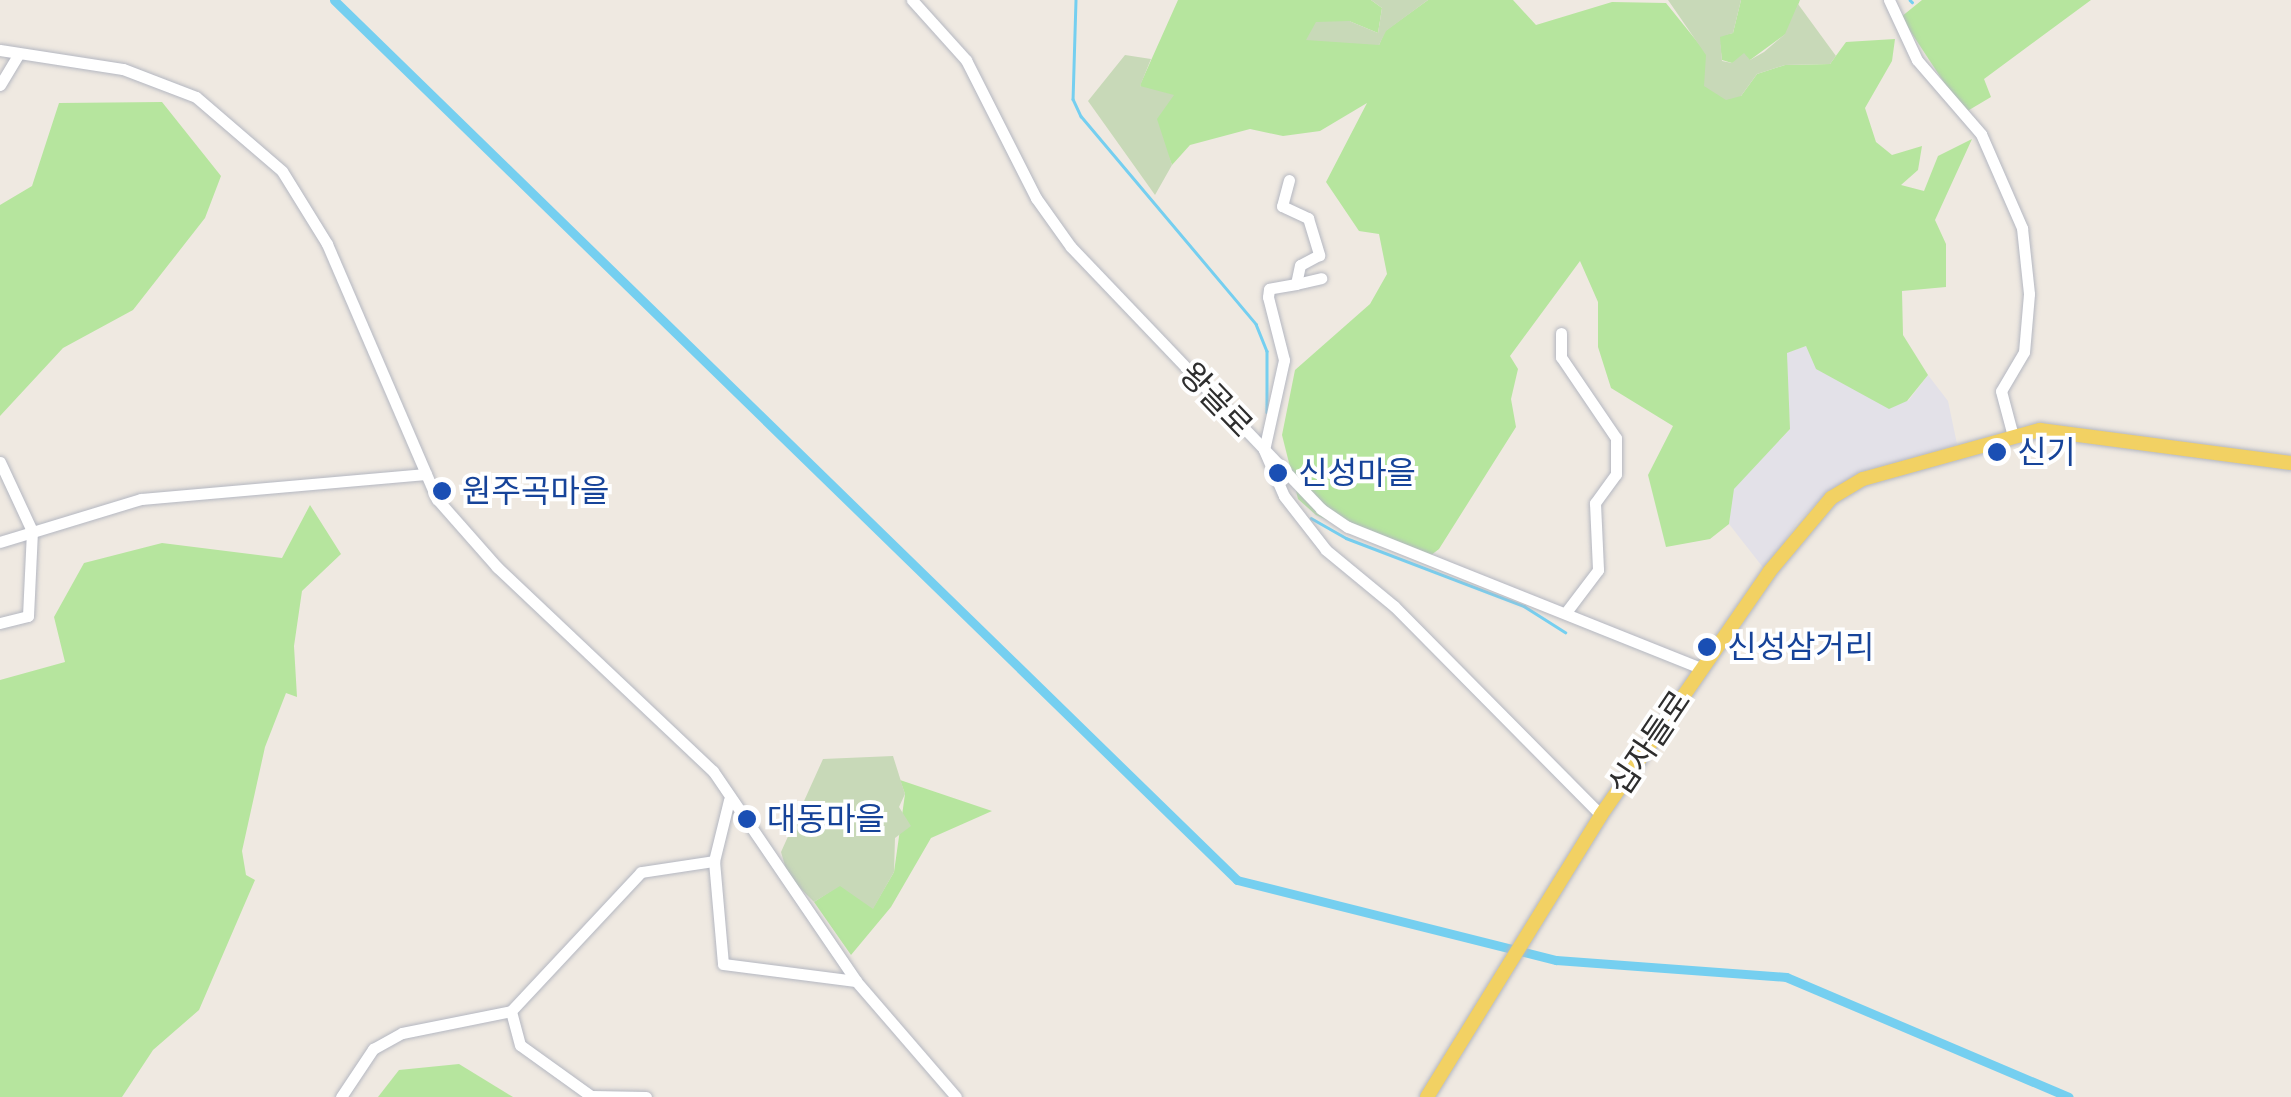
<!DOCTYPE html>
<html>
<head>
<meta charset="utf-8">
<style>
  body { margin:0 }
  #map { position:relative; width:2291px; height:1097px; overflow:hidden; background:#efe9e1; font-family:Arial,"Noto Sans KR",sans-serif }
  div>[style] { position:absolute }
  .industrial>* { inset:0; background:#e3e1e8 }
  .green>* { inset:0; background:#b6e59e }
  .cemetery>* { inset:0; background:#c8d9b8 }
  .stream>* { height:2.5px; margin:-1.25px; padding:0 1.25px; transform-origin:1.25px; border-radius:1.25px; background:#75cff0 }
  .canal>* { height:9px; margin:-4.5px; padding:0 4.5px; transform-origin:4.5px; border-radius:4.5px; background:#75cff0 }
  .roads { filter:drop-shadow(0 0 2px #b4b7c1) drop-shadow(0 0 2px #b4b7c1) }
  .minor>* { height:11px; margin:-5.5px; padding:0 5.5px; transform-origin:5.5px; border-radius:5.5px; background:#fff }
  .major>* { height:14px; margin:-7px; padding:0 7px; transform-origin:7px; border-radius:7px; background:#f2d163 }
  .dots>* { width:28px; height:28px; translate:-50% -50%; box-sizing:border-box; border:5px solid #fff; border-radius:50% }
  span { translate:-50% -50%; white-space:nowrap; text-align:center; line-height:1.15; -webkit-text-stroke:8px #fff; paint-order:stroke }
  .street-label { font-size:32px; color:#2e2e2e }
  .transit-label { font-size:32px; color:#164399 }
  .left { translate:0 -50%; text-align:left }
</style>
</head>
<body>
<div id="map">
  <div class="industrial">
    <div style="clip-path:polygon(1806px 346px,1908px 401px,1928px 375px,1948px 401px,1957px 444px,1829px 492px,1798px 521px,1765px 570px,1729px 524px,1733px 489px,1790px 429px,1786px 353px)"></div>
  </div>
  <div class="green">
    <div style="clip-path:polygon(1178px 0,1371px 0,1382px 8px,1378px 33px,1349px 21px,1379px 45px,1385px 31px,1428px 0,1513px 0,1536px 25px,1612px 2px,1666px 3px,1741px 96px,1757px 74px,1785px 65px,1830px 64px,1846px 42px,1895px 39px,1892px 61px,1865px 108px,1876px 142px,1892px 155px,1922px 146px,1918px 170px,1901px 185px,1924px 191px,1938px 156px,1972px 139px,1935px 220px,1946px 244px,1946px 287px,1902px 291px,1903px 335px,1928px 375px,1907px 401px,1889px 409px,1816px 369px,1806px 346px,1787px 353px,1790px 429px,1734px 489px,1729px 524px,1710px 539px,1666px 547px,1648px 475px,1673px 426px,1611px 388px,1598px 347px,1598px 302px,1580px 261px,1510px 356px,1518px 369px,1511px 399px,1516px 427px,1439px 549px,1422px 562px,1316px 515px,1298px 499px,1282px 435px,1295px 370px,1370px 304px,1387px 274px,1379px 234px,1359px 231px,1326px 182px,1367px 103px,1320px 131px,1283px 136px,1250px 129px,1190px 145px,1172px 165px,1140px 85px)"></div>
    <div style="clip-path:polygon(1741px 0,1800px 0,1787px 33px,1750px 60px,1732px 63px,1722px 60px,1719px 36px,1733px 33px)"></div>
    <div style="clip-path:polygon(1922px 0,2091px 0,1984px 79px,1991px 97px,1964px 113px,1901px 17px)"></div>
    <div style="clip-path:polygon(162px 102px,221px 176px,205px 218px,133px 310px,63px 348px,0 416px,0 205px,32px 186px,59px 103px)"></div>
    <div style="clip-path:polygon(310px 505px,341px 554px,302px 591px,294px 646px,297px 697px,286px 693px,265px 747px,242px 851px,246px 875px,255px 880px,199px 1010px,153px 1050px,122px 1097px,0 1097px,0 680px,65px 662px,54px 617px,84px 563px,162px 543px,282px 558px)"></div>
    <div style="clip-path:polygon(900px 780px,992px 811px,931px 838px,891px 907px,851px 955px,814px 902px,840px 885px,873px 908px,894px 872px,905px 794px)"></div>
    <div style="clip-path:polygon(459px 1064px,513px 1097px,378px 1097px,399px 1070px)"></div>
  </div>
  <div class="cemetery">
    <div style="clip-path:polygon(1371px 0,1428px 0,1386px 31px,1379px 45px,1306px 40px,1316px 22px,1349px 21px,1378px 33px,1382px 8px)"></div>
    <div style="clip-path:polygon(1668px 0,1741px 0,1733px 33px,1720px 37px,1722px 61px,1732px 63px,1744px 53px,1750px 60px,1764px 52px,1785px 34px,1798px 4px,1836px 56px,1830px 64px,1785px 65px,1757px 74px,1741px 96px,1726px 100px,1704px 86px,1706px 55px)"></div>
    <div style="clip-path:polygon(1125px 55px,1151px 59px,1140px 86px,1174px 95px,1157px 119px,1172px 165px,1155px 195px,1088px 101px)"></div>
    <div style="clip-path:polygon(893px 756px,905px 794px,899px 807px,911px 826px,895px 838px,894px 872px,873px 909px,840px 886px,814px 902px,788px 876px,781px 852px,823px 759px)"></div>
  </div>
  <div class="stream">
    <div style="left:1076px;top:0;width:99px;rotate:91.7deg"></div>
    <div style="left:1073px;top:99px;width:19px;rotate:65deg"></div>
    <div style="left:1081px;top:116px;width:272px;rotate:49.9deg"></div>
    <div style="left:1256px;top:324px;width:29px;rotate:68deg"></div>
    <div style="left:1267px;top:351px;width:61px;rotate:90deg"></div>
    <div style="left:1910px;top:0;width:3px;rotate:45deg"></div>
    <div style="left:1311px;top:518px;width:40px;rotate:29.7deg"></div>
    <div style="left:1346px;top:538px;width:191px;rotate:20.9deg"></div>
    <div style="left:1524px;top:606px;width:49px;rotate:32.4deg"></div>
  </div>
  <div class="canal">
    <div style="left:334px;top:0;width:1261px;rotate:44.26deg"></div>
    <div style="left:1237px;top:880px;width:329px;rotate:14.1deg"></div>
    <div style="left:1556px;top:960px;width:231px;rotate:4.2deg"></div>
    <div style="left:1786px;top:977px;width:307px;rotate:23deg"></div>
  </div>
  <div class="roads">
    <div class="minor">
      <div style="left:912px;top:0;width:81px;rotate:48deg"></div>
      <div style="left:966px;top:60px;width:155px;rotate:63.1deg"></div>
      <div style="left:1036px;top:198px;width:60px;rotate:54.5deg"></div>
      <div style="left:1071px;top:247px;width:362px;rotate:46.3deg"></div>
      <div style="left:1321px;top:509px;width:32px;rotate:34deg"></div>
      <div style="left:1348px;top:527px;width:380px;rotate:21.8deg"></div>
      <div style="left:1889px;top:0;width:66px;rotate:65deg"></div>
      <div style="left:1917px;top:60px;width:98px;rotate:49.1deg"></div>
      <div style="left:1981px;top:134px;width:103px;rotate:66.4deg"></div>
      <div style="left:2022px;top:228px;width:66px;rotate:83.9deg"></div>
      <div style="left:2029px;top:294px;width:58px;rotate:94.9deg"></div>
      <div style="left:2024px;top:352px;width:45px;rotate:120.5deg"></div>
      <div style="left:2001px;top:391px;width:47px;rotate:75.1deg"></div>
      <div style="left:0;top:50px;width:124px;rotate:8.8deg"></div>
      <div style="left:123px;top:69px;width:78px;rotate:21deg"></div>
      <div style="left:196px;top:97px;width:113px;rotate:40.7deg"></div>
      <div style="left:282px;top:171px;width:86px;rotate:58.3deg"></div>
      <div style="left:327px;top:244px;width:278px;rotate:66.7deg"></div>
      <div style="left:437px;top:499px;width:91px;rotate:48.6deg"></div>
      <div style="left:497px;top:567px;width:297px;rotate:43.4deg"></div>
      <div style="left:713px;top:771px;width:254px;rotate:55.7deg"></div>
      <div style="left:856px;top:981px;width:153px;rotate:49.2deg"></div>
      <div style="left:0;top:85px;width:35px;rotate:-59deg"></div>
      <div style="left:1289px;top:180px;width:27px;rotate:105deg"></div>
      <div style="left:1282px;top:206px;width:29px;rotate:25deg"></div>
      <div style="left:1308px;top:218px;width:39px;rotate:73deg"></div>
      <div style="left:1319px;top:255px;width:21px;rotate:152deg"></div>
      <div style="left:1300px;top:265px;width:19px;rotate:102deg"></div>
      <div style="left:1296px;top:284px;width:27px;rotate:170deg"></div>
      <div style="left:1269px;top:289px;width:8px;rotate:97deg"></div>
      <div style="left:1268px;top:297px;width:65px;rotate:75.7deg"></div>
      <div style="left:1284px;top:360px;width:92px;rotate:102.5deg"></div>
      <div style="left:1264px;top:450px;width:50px;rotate:66.5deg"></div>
      <div style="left:1284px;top:496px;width:68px;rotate:52.1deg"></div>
      <div style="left:1326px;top:550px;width:88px;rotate:39.5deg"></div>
      <div style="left:1394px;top:606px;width:294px;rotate:45.3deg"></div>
      <div style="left:1296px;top:284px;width:26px;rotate:-13deg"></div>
      <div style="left:1561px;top:333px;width:24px;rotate:90deg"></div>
      <div style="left:1561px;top:357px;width:98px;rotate:55.8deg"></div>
      <div style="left:1616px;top:438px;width:36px;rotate:90deg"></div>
      <div style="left:1616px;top:474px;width:36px;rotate:126deg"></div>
      <div style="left:1595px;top:503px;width:67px;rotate:87.4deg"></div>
      <div style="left:1598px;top:570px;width:51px;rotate:127.1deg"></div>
      <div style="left:0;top:462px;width:76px;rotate:65.1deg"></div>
      <div style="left:32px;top:531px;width:85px;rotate:92.7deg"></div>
      <div style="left:28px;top:616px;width:29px;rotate:166deg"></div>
      <div style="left:0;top:542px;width:147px;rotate:-17deg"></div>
      <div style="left:141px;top:499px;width:286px;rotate:-5deg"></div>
      <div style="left:729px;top:800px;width:63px;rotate:103.8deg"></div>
      <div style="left:714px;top:861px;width:103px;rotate:85deg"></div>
      <div style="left:723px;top:964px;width:134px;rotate:7.3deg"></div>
      <div style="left:341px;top:1097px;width:58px;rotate:-56.3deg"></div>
      <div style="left:373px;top:1049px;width:33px;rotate:-29deg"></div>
      <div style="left:402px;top:1033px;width:111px;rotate:-11.4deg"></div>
      <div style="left:646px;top:1097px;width:55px;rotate:-179deg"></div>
      <div style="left:591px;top:1096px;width:87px;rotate:-144.3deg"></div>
      <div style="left:520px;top:1045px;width:35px;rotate:-105deg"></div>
      <div style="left:511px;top:1011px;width:190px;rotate:-46.9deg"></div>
      <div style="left:641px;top:872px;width:74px;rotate:-8.6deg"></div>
    </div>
    <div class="major">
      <div style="left:1427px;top:1097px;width:331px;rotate:-58.3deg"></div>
      <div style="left:1601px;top:815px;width:295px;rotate:-55.3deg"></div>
      <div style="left:1769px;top:572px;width:97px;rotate:-50deg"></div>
      <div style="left:1831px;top:498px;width:37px;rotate:-31deg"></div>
      <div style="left:1863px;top:479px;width:184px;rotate:-15.5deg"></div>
      <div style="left:2040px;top:430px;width:253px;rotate:7.5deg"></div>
    </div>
  </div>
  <div class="dots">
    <div style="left:1997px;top:452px;background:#1a4fb4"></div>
    <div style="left:1278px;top:473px;background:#1a4fb4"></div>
    <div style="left:442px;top:491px;background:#1a4fb4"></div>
    <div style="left:1707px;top:647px;background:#1a4fb4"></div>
    <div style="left:747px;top:819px;background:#1a4fb4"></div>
  </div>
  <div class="street-label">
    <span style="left:1216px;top:400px;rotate:46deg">왕골로</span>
    <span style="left:1650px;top:743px;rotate:-56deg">십자들로</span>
  </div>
  <div class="transit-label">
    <span class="left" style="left:2017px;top:452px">신기</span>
    <span class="left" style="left:1298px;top:473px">신성마을</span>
    <span class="left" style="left:462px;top:491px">원주곡마을</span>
    <span class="left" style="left:1727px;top:647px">신성삼거리</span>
    <span class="left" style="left:767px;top:819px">대동마을</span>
  </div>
</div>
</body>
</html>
